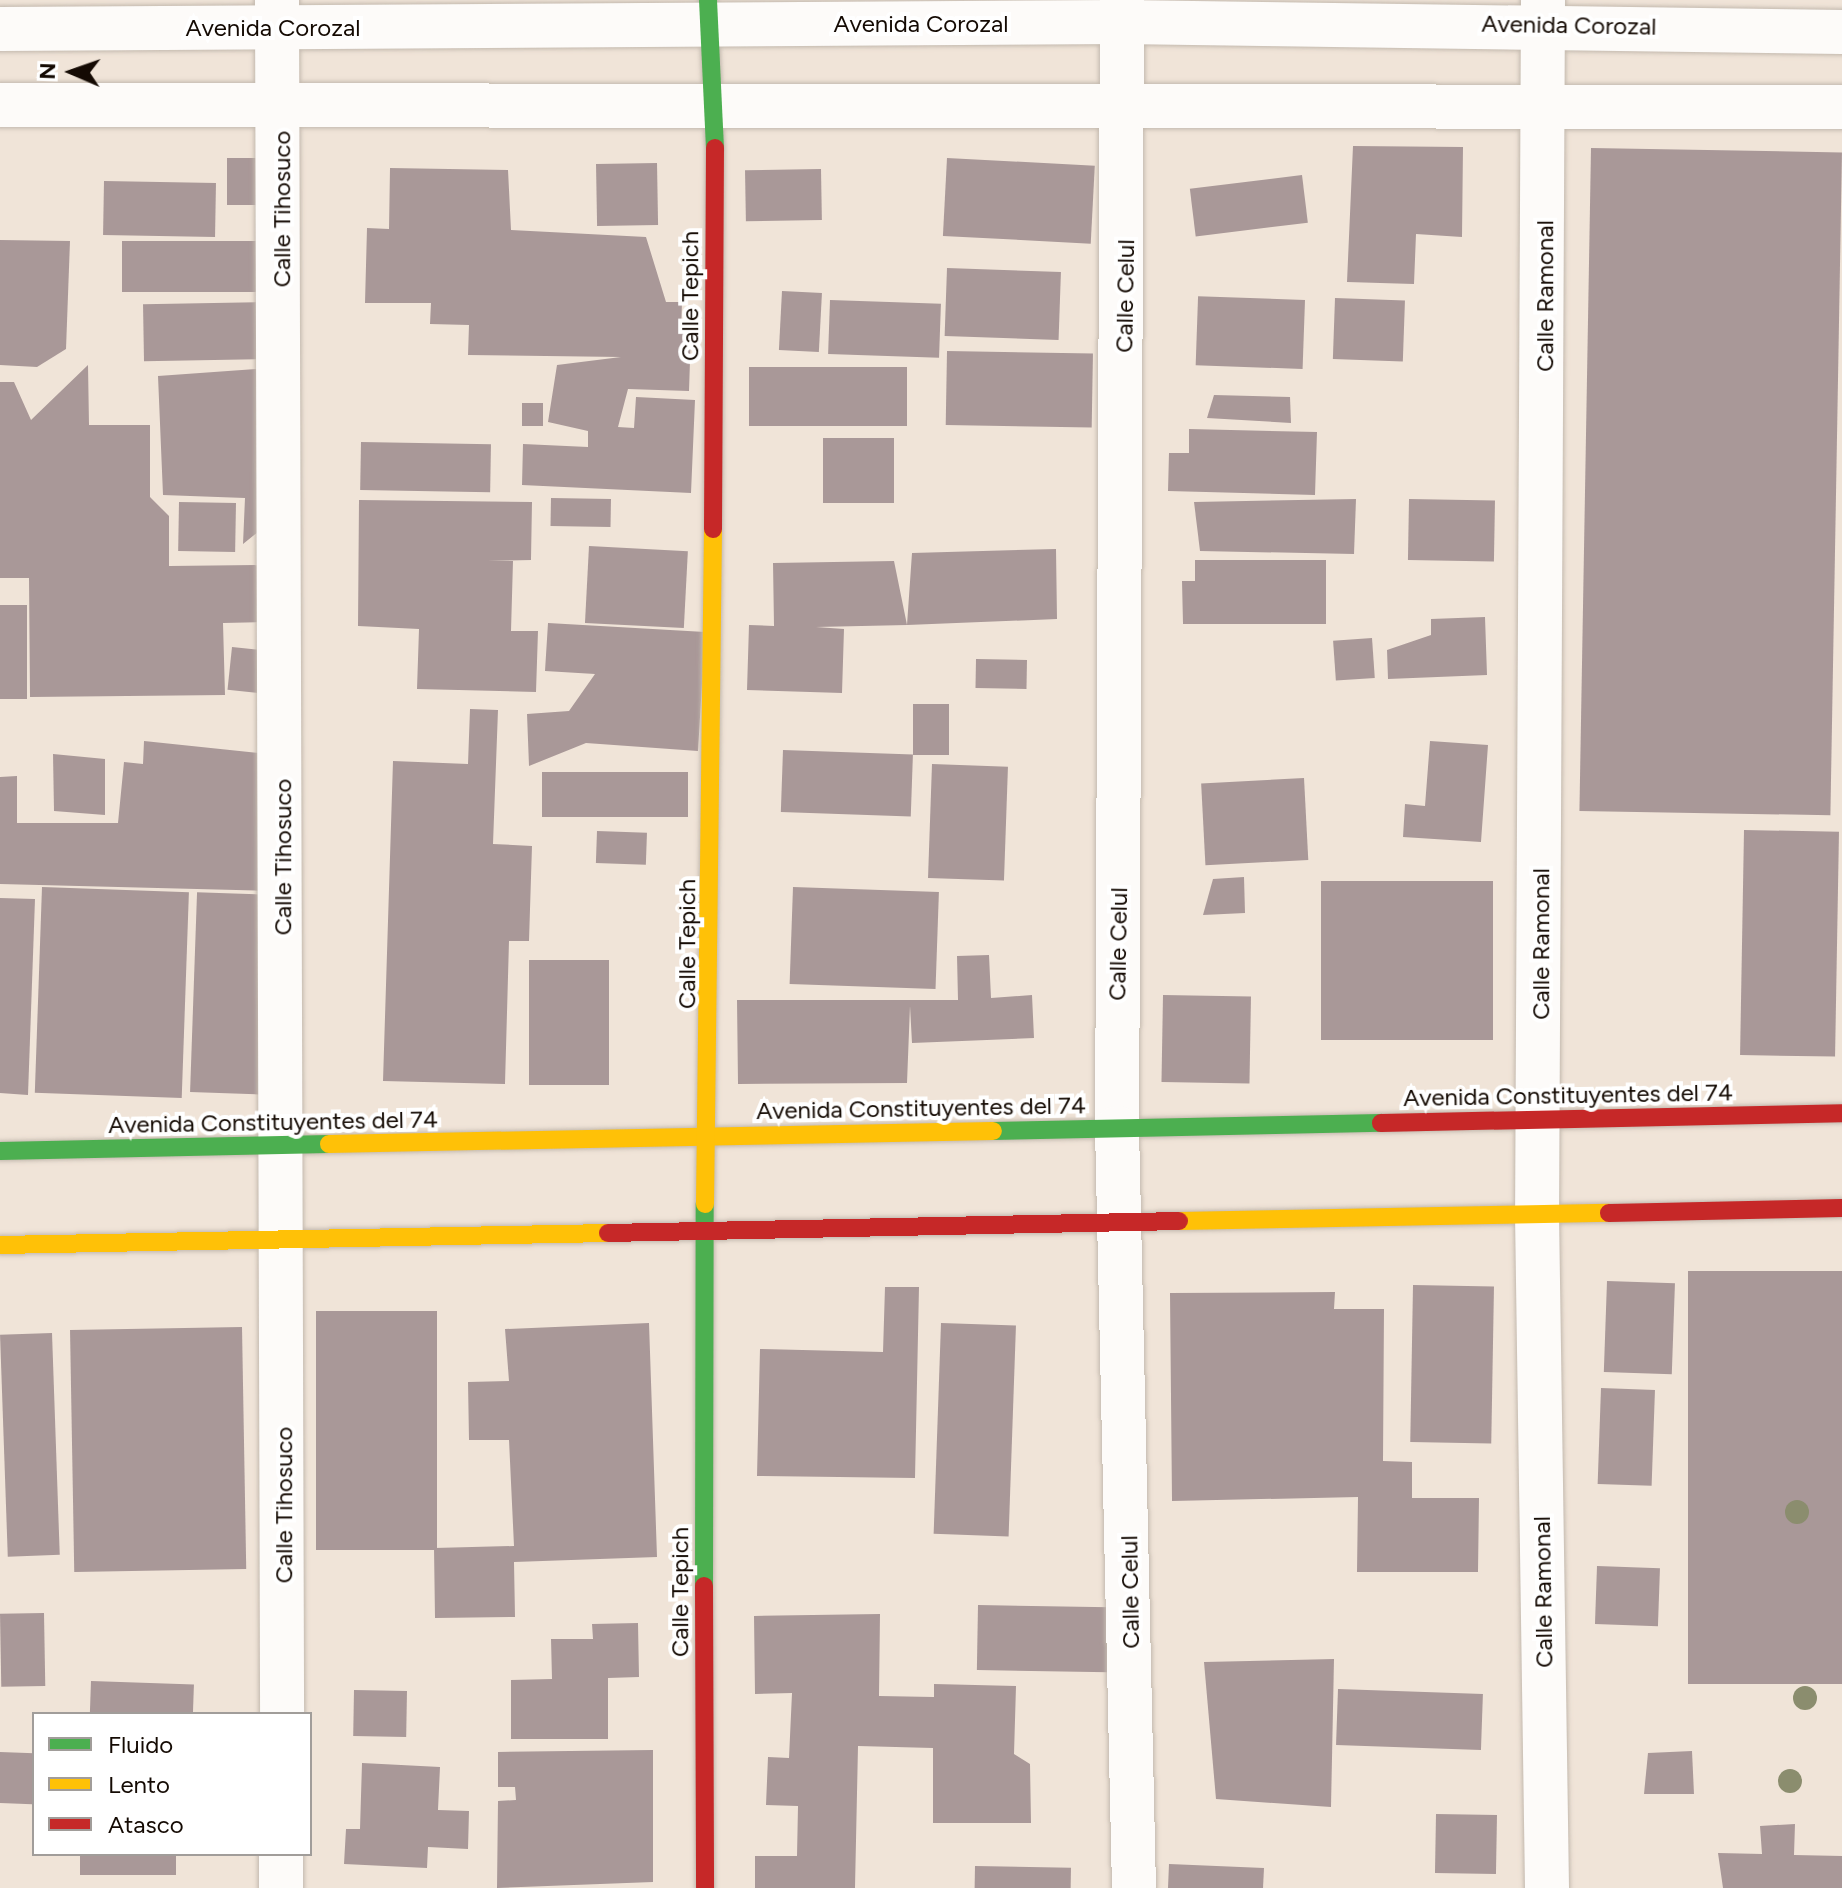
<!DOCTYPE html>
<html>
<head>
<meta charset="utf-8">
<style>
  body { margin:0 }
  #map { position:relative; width:1842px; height:1888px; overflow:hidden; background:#f0e4d8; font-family:Figtree,sans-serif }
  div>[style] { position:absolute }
  .building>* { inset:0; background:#a99898; transform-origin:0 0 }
  .roads { filter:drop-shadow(0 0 2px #c3b9ae) drop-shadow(0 0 2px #c3b9ae) }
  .street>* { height:44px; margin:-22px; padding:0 22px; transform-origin:22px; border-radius:22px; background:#fdfbf9 }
  .fast>* { height:18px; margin:-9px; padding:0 9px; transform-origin:9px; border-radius:9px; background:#4caf50 }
  .slow>* { height:18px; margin:-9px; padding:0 9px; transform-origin:9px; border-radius:9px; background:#ffc107 }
  .jam>* { height:18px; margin:-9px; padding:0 9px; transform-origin:9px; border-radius:9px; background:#c62828 }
  .trees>* { width:24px; height:24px; margin:-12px; border-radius:50%; background:#8b8d6e }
  span { translate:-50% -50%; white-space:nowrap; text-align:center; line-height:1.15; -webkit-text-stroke:8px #fff; paint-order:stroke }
  .street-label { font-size:24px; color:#140a03 }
  .legend { position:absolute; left:32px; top:1712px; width:280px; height:144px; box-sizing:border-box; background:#fff; border:2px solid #a19d9a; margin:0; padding:10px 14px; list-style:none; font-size:24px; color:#140a03 }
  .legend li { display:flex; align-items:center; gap:16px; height:40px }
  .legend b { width:40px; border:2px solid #a19d9a }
  .north { position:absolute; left:32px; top:32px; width:80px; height:80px; -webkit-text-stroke:6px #fff; paint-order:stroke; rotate:272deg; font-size:22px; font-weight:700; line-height:32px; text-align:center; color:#140a03 }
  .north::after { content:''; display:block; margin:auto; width:28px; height:36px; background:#140a03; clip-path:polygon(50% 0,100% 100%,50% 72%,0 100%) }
</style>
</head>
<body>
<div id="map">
  <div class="building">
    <div style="clip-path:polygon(1353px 146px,1463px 147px,1462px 237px,1416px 234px,1414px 284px,1347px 282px)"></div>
    <div style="left:1591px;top:148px;width:251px;height:663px;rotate:1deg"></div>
    <div style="left:227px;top:158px;width:43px;height:47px"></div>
    <div style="left:947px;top:158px;width:148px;height:78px;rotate:3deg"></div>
    <div style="left:657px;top:163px;width:62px;height:61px;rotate:89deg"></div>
    <div style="clip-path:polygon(390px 168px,508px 170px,511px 230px,646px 237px,666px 302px,682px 302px,681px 331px,691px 331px,689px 391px,628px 389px,618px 427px,634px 428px,636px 397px,695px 400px,691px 493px,522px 485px,523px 444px,588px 447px,588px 431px,548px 422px,557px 365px,621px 357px,468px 355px,469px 325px,430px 324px,431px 303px,365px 303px,367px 228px,389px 229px)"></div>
    <div style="left:821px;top:169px;width:51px;height:76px;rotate:89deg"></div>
    <div style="left:1302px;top:175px;width:48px;height:113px;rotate:83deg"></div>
    <div style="left:104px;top:181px;width:112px;height:54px;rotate:1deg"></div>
    <div style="clip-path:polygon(0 240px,70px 241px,66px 349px,37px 367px,0 365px)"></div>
    <div style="left:122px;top:241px;width:143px;height:51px"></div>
    <div style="left:947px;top:268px;width:114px;height:68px;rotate:2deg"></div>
    <div style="left:782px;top:291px;width:40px;height:59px;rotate:3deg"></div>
    <div style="left:1335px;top:298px;width:70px;height:61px;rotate:2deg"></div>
    <div style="left:830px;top:300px;width:111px;height:54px;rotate:2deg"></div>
    <div style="left:1305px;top:300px;width:69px;height:107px;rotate:92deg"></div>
    <div style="left:267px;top:302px;width:57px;height:124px;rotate:89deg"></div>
    <div style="left:947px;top:351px;width:146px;height:74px;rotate:1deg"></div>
    <div style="clip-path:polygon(88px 365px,89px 425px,150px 425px,150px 497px,169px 516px,169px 566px,267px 565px,267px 622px,223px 623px,225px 695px,30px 697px,29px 578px,0 578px,0 382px,14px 382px,31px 420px)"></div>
    <div style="left:749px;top:367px;width:158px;height:59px"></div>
    <div style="clip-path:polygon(270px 368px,273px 520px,243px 544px,245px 498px,163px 495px,158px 376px)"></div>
    <div style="clip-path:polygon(1214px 395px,1290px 397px,1291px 423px,1207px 418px)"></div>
    <div style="left:522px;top:403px;width:21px;height:23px"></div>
    <div style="clip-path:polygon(1189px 429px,1317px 432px,1315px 495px,1168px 491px,1169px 453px,1189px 453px)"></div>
    <div style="left:823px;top:438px;width:71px;height:65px"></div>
    <div style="left:361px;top:442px;width:130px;height:48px;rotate:1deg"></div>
    <div style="left:551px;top:498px;width:60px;height:28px;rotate:1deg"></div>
    <div style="clip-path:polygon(1356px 499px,1354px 554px,1200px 551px,1194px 502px)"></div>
    <div style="left:1409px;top:499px;width:86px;height:61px;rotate:1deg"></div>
    <div style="clip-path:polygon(359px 500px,532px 502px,531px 560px,487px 561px,513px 561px,511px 631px,538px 631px,536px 692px,417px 689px,419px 629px,358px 626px)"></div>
    <div style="left:179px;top:502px;width:57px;height:49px;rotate:1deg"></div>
    <div style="left:589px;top:546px;width:99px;height:77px;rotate:3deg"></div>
    <div style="clip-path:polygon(1056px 549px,1057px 619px,907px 625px,816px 627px,844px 629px,842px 693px,747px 690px,749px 625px,774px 626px,773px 563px,894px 561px,907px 625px,912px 553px)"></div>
    <div style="clip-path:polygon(1195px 560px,1326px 560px,1326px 624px,1183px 624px,1182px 581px,1195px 581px)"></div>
    <div style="left:0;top:605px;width:27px;height:94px"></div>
    <div style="clip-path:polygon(1485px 617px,1487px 675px,1388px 679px,1387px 650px,1431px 635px,1431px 619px)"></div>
    <div style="clip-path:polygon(548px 623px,705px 632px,698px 751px,586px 743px,529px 766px,527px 714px,569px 711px,595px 674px,545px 671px)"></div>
    <div style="left:1372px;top:638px;width:40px;height:39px;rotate:86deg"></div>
    <div style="left:232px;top:647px;width:49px;height:43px;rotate:6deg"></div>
    <div style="left:976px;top:659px;width:51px;height:29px;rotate:1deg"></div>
    <div style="left:913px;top:704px;width:36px;height:51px"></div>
    <div style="clip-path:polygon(470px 709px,498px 710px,493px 844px,532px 846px,529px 941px,509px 941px,505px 1084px,383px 1081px,393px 761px,468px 764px)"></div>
    <div style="clip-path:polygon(144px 741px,268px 754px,271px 891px,0 884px,0 777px,17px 776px,17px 823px,118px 823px,124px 762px,143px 764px)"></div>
    <div style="clip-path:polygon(1430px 741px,1488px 745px,1481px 842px,1403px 837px,1405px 804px,1425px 806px)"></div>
    <div style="left:783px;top:750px;width:130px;height:62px;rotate:2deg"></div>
    <div style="clip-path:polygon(53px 754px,105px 759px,105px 815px,54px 811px)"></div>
    <div style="left:932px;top:764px;width:76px;height:114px;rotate:2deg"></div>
    <div style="left:542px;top:772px;width:146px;height:45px"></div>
    <div style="left:1304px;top:778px;width:82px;height:103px;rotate:87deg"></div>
    <div style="left:1744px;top:830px;width:95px;height:225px;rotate:1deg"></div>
    <div style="left:597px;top:831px;width:50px;height:32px;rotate:2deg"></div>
    <div style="clip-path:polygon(1244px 877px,1245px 913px,1203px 915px,1213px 879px)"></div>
    <div style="left:1493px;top:881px;width:159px;height:172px;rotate:90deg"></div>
    <div style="left:42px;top:887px;width:147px;height:206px;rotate:2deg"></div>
    <div style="left:793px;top:887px;width:146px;height:97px;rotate:2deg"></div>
    <div style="left:278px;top:895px;width:200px;height:81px;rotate:92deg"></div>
    <div style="clip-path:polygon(0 898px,35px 899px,28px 1095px,0 1093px)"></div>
    <div style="clip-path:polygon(989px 955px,991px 998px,1032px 995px,1034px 1038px,912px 1043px,910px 1006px,907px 1083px,738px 1084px,737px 1000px,958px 1000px,957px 956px)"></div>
    <div style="left:529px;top:960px;width:80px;height:125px"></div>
    <div style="left:1163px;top:995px;width:88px;height:87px;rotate:1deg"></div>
    <div style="left:1688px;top:1271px;width:154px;height:413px"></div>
    <div style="left:1607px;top:1281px;width:68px;height:91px;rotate:2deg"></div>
    <div style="left:1413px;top:1285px;width:81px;height:157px;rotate:1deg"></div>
    <div style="clip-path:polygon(885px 1287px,919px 1287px,915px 1478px,757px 1476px,760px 1349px,883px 1352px)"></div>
    <div style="clip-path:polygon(1335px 1292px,1334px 1309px,1384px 1309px,1383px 1461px,1412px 1462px,1412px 1498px,1479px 1498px,1478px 1572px,1357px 1572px,1358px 1497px,1172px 1501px,1170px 1293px)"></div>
    <div style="left:316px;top:1311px;width:121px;height:239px"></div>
    <div style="clip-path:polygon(649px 1323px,657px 1557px,514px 1562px,515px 1617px,435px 1618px,434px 1548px,514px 1546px,509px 1440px,469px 1440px,468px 1382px,509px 1381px,505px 1329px)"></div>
    <div style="left:941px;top:1323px;width:75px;height:211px;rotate:2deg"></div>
    <div style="left:242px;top:1327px;width:242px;height:172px;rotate:89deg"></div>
    <div style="left:52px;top:1333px;width:222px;height:52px;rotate:88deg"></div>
    <div style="left:1601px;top:1388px;width:54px;height:96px;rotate:2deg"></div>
    <div style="left:1597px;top:1566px;width:63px;height:58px;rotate:2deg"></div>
    <div style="left:978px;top:1605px;width:132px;height:65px;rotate:1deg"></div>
    <div style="left:44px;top:1613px;width:73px;height:44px;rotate:89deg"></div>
    <div style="clip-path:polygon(880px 1614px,879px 1696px,934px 1697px,934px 1684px,1016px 1686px,1014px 1754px,1030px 1764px,1031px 1823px,933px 1823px,933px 1748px,858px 1746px,855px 1888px,755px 1888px,755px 1856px,797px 1856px,798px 1806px,766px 1805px,768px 1757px,789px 1758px,792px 1693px,755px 1694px,754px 1616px)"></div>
    <div style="clip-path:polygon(638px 1623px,639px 1677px,608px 1678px,608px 1739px,511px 1739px,511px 1680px,552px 1679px,551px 1639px,593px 1639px,592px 1624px)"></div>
    <div style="clip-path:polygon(1334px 1659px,1331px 1807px,1216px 1799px,1204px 1662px)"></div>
    <div style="left:91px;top:1681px;width:103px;height:33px;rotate:2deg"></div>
    <div style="left:1338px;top:1689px;width:145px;height:56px;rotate:2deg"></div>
    <div style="left:354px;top:1690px;width:53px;height:46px;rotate:1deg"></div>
    <div style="clip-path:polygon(653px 1750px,653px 1882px,497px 1888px,498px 1801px,516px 1800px,515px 1787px,498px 1787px,498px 1752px)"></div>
    <div style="clip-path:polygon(1692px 1751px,1694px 1794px,1644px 1794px,1648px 1753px)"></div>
    <div style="left:0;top:1752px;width:34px;height:51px;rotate:2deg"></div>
    <div style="clip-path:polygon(362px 1763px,440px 1767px,438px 1810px,469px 1811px,468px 1849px,428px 1847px,427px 1868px,344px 1864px,346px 1829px,360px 1829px)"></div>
    <div style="left:1436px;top:1814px;width:61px;height:59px;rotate:1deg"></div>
    <div style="clip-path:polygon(1795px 1824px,1794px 1855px,1842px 1856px,1842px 1888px,1723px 1888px,1718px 1853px,1762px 1854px,1760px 1826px)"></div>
    <div style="left:80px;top:1854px;width:96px;height:21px"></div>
    <div style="clip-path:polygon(1169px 1864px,1264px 1868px,1263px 1888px,1168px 1888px)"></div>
    <div style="left:975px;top:1866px;width:96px;height:22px;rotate:1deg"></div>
  </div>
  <div class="roads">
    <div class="street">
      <div style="left:277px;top:0;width:1714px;rotate:89.83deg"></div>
      <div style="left:1122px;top:0;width:1128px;rotate:90.25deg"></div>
      <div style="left:1117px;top:1128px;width:760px;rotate:88.72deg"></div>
      <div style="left:1543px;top:0;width:1214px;rotate:90.28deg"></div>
      <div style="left:1537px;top:1214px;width:674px;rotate:89.15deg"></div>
      <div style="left:0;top:29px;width:1122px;rotate:-0.36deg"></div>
      <div style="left:1122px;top:22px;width:720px;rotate:0.8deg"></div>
      <div style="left:0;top:105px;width:1842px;rotate:0.06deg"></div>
      <div style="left:281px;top:1888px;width:34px;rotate:-90deg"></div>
    </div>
    <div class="fast">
      <div style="left:708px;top:0;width:148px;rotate:87.3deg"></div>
      <div style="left:993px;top:1131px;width:388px;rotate:-1.2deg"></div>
      <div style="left:0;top:1151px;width:329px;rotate:-1.2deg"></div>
      <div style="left:704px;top:1586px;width:382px;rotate:-89.9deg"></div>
    </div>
    <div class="slow">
      <div style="left:329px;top:1144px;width:664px;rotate:-1.12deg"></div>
      <div style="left:705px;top:1204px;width:675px;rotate:-89.32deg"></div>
      <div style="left:1179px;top:1221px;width:430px;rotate:-1.1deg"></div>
      <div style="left:0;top:1245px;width:608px;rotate:-1.13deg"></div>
    </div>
    <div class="jam">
      <div style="left:713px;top:529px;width:381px;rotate:-89.7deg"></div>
      <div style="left:1381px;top:1123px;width:461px;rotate:-1.2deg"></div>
      <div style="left:1609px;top:1213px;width:233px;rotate:-1.2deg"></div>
      <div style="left:608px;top:1233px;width:571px;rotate:-1.2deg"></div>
      <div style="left:704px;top:1586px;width:302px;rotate:89.8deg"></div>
    </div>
  </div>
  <div class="trees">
    <div style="left:1797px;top:1512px"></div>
    <div style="left:1805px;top:1698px"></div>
    <div style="left:1790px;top:1781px"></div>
  </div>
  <div class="street-label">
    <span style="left:921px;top:24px">Avenida Corozal</span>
    <span style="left:1569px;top:25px;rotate:1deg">Avenida Corozal</span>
    <span style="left:273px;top:28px">Avenida Corozal</span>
    <span style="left:282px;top:209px;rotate:-90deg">Calle Tihosuco</span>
    <span style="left:690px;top:296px;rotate:-90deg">Calle Tepich</span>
    <span style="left:1125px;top:296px;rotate:-89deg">Calle Celul</span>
    <span style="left:1545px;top:296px;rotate:-90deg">Calle Ramonal</span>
    <span style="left:283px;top:857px;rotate:-90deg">Calle Tihosuco</span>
    <span style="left:687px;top:944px;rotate:-90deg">Calle Tepich</span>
    <span style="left:1118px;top:944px;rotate:-89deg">Calle Celul</span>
    <span style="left:1541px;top:944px;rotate:-90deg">Calle Ramonal</span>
    <span style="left:1568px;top:1095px;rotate:-1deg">Avenida Constituyentes del 74</span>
    <span style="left:921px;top:1108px;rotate:-1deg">Avenida Constituyentes del 74</span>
    <span style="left:273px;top:1122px;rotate:-1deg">Avenida Constituyentes del 74</span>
    <span style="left:284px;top:1505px;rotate:-90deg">Calle Tihosuco</span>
    <span style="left:680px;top:1592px;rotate:-90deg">Calle Tepich</span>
    <span style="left:1130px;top:1592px;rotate:-91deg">Calle Celul</span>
    <span style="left:1543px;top:1592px;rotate:-91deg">Calle Ramonal</span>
  </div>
  <ul class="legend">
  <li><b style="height:10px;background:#4caf50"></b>Fluido</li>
  <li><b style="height:10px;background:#ffc107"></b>Lento</li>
  <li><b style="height:10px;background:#c62828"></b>Atasco</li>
  </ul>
  <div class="north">N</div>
</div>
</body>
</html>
